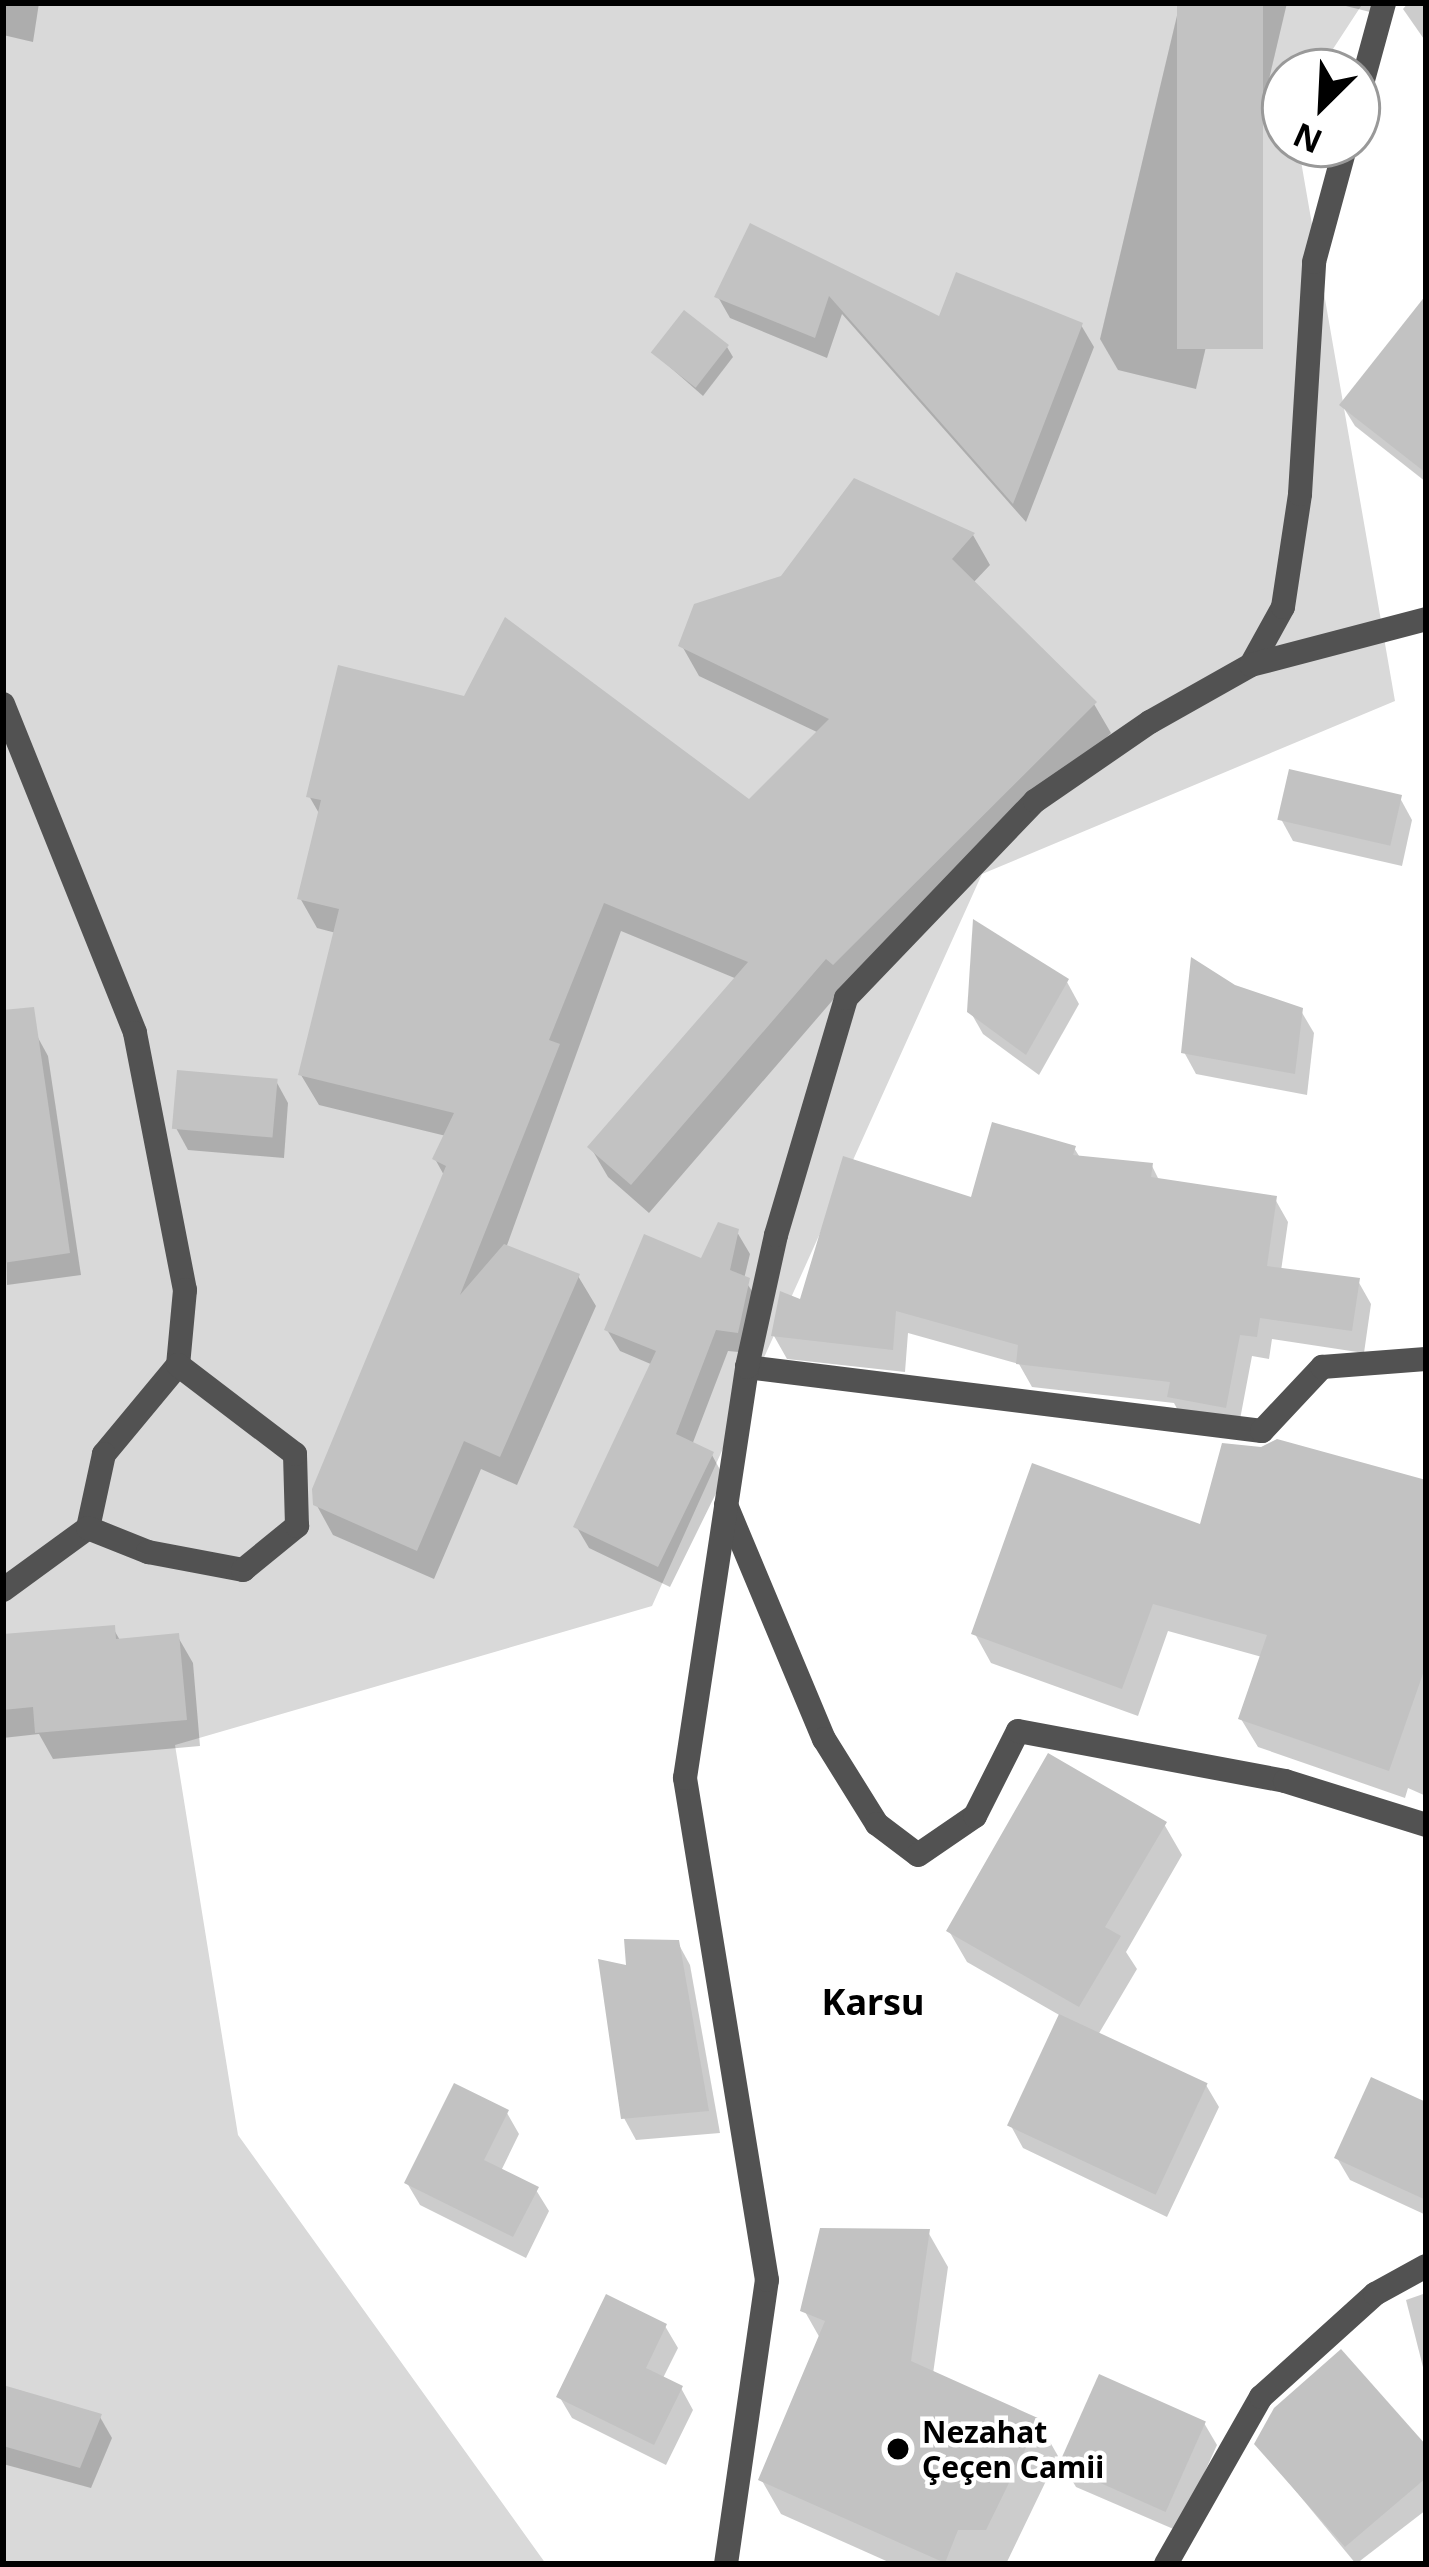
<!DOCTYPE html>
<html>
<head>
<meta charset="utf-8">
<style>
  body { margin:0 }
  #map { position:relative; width:1429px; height:2567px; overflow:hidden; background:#fff; font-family:"Noto Sans",sans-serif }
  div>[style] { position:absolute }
  .green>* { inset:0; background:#d9d9d9 }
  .shadow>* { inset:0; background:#0003 }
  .building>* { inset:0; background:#c2c2c2; transform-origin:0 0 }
  .minor>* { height:24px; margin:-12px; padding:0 12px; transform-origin:12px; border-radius:12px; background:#525252 }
  .tertiary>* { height:24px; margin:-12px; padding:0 12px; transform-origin:12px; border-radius:12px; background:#525252 }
  .dots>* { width:33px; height:33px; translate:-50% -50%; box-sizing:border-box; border:6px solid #fff; border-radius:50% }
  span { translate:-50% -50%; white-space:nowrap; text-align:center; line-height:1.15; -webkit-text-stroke:9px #fff; paint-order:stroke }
  .poi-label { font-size:30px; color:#000; font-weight:700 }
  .left { translate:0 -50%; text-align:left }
  .quarter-label { font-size:36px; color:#000; font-weight:700 }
  .frame { position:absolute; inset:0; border:6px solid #000; pointer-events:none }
  .north { position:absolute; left:1261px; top:48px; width:120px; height:120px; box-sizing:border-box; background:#fff; border:3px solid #999; border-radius:50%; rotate:204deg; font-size:33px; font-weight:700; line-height:48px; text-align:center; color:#000 }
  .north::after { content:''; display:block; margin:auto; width:42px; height:54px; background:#000; clip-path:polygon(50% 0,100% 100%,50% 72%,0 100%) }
</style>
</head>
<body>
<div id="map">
  <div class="green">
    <div style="clip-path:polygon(3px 3px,1363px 3px,1318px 72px,1285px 72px,1285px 144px,1298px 144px,1395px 701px,982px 874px,652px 1606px,175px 1745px,238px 2135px,546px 2564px,3px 2564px)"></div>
  </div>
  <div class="shadow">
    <div style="clip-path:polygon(3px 3px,39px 3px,33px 42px,3px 35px)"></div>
    <div style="clip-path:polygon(1180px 3px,1287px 3px,1196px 389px,1118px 370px,1100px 339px)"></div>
    <div style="clip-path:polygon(1334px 3px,1372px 3px,1370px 12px)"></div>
    <div style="clip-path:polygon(1408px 3px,1426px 3px,1426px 42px,1403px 9px)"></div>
    <div style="clip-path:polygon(751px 227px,940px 320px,1081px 325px,1094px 347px,1026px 522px,842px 314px,827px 358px,730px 318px,718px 297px)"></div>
    <div style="clip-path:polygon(1426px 299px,1426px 482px,1355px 426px,1342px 405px)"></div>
    <div style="clip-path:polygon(727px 347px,733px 357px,703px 396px,655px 354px)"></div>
    <div style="clip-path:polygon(973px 535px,990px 565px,973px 583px,1094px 704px,1111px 733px,851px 993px,845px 986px,649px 1213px,608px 1177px,591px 1148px,737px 979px,621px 931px,506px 1248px,578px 1276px,596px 1306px,517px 1485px,481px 1469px,434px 1579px,333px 1535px,316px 1504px,445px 1177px,435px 1159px,446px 1136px,319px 1105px,301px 1075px,336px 933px,317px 928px,300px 898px,320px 815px,309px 796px,749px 803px,819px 733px,699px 676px,682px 646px)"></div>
    <div style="clip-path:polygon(1400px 798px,1412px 820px,1402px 866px,1293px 841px,1281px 819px)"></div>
    <div style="clip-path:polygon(1067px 982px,1079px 1004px,1039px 1075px,983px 1034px,970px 1011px)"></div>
    <div style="clip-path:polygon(1233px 988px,1301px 1011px,1314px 1033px,1307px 1095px,1196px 1074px,1184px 1052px)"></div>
    <div style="clip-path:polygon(36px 1034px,48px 1056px,81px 1275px,7px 1285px,3px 1039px)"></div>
    <div style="clip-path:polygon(276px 1081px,288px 1103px,284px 1158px,188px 1150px,176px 1128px)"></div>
    <div style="clip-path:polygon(1074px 1148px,1081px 1159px,1152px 1166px,1160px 1182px,1275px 1199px,1288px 1222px,1281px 1271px,1358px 1281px,1371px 1304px,1364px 1353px,1272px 1339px,1269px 1359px,1252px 1356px,1238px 1430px,1183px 1420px,1174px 1403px,1032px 1387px,1019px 1364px,908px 1333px,905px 1372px,787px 1359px,774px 1336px,801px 1304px)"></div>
    <div style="clip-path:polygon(737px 1232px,750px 1254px,744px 1279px,760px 1303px,749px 1353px,728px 1351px,692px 1445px,712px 1455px,724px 1477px,670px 1587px,589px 1548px,576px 1526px,653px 1365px,620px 1351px,607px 1330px)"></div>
    <div style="clip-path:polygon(1426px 1481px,1426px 1796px,1408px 1788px,1405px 1798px,1258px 1747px,1241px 1719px,1262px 1657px,1168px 1631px,1138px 1716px,991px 1663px,975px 1634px,1202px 1528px)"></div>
    <div style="clip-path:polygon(113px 1628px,121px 1642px,178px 1637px,193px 1663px,200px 1746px,53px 1759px,39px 1734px,3px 1738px,3px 1637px)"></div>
    <div style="clip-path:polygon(1164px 1824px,1182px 1855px,1126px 1952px,1137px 1969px,1098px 2035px,1206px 2085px,1219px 2107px,1167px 2217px,1023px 2148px,1011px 2126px,1061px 2016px,967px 1962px,949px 1931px)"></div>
    <div style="clip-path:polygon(678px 1943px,690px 1965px,720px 2133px,636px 2140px,624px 2118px,630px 1968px)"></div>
    <div style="clip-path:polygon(1426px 2105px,1426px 2215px,1350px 2180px,1337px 2158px)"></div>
    <div style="clip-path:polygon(507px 2113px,519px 2134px,501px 2171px,536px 2190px,549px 2211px,526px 2258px,420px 2205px,407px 2183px)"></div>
    <div style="clip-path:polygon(928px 2232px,948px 2267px,933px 2374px,1038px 2421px,1058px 2456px,1006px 2564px,893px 2564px,781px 2514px,761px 2479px,821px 2340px,804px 2310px)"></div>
    <div style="clip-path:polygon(1426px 2293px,1426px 2379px,1406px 2300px)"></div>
    <div style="clip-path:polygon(665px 2326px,678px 2348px,662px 2380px,681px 2388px,693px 2410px,666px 2465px,572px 2418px,559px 2396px)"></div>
    <div style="clip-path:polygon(3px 2392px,100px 2417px,112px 2438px,91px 2488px,3px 2464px)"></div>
    <div style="clip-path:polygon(1204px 2423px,1217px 2445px,1178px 2531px,1076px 2487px,1063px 2465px)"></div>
    <div style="clip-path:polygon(1257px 2444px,1426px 2450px,1426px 2510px,1356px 2564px)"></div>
  </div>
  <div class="building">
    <div style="left:1177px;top:3px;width:86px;height:346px"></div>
    <div style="clip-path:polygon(750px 223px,939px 316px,956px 272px,1083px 323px,1013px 504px,829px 296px,815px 338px,714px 297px)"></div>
    <div style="clip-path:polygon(1426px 295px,1426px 473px,1339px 405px)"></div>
    <div style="left:684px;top:310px;width:57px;height:54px;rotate:38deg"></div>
    <div style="clip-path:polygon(854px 478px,975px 533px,952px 559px,1097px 702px,833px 965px,826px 959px,631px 1185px,587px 1147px,748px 962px,604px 903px,549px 1040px,560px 1044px,460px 1295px,504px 1244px,580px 1274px,500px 1457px,464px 1441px,417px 1551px,313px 1505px,312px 1489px,446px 1166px,432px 1159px,454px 1113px,298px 1075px,339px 909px,297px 899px,321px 800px,306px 797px,338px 665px,464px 696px,505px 617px,749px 799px,829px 719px,678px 646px,694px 604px,781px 576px)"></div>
    <div style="left:1289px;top:769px;width:116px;height:52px;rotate:13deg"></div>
    <div style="clip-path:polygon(973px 919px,1069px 979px,1026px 1055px,967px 1012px)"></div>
    <div style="clip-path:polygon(1191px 957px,1235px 985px,1303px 1008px,1295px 1074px,1181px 1053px)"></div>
    <div style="clip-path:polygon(34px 1007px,70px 1253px,3px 1263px,3px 1010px)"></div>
    <div style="left:177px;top:1070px;width:101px;height:59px;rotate:5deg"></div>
    <div style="clip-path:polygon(992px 1122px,1076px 1146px,1073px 1155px,1153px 1163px,1151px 1177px,1277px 1196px,1267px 1266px,1360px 1278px,1352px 1331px,1260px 1318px,1257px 1337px,1240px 1335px,1226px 1408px,1167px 1397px,1170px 1382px,1016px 1364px,1018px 1345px,896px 1311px,893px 1350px,771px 1336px,780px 1291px,800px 1299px,843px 1156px,971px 1197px)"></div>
    <div style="clip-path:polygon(718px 1222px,739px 1229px,730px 1270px,750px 1278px,738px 1333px,716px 1330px,676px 1434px,714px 1452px,658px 1567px,573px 1527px,656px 1351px,604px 1330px,644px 1234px,701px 1258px)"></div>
    <div style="clip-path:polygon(1277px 1439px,1426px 1480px,1426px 1665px,1389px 1771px,1238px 1719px,1267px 1635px,1153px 1604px,1122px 1689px,971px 1634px,1032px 1463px,1200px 1524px,1222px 1443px,1261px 1447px)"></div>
    <div style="clip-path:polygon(115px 1625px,116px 1639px,179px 1633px,187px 1720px,35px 1733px,33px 1707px,3px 1710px,3px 1634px)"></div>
    <div style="clip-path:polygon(1048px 1753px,1167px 1822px,1105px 1927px,1121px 1936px,1079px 2007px,946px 1931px)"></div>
    <div style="clip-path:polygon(624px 1939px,679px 1940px,709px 2111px,621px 2119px,598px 1959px,626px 1965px)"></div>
    <div style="left:1059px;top:2014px;width:164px;height:123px;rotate:25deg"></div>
    <div style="clip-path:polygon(1371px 2077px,1426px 2102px,1426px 2200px,1334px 2158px)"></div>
    <div style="clip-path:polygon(454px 2083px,509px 2110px,484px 2160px,539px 2187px,513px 2237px,404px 2183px)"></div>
    <div style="clip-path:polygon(820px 2228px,930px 2229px,911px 2361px,1040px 2419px,986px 2530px,958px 2530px,945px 2563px,758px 2480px,825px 2321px,800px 2311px)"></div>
    <div style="clip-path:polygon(606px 2294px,667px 2324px,646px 2368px,683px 2386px,654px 2445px,556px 2397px)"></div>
    <div style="clip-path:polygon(1341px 2349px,1426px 2445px,1426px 2478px,1345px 2547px,1254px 2444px,1274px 2408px)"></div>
    <div style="left:1099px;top:2374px;width:117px;height:99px;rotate:24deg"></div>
    <div style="clip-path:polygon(3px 2385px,102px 2414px,80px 2468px,3px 2446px)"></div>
  </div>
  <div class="minor">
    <div style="left:1357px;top:102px;width:103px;rotate:-74.7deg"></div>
    <div style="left:1251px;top:665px;width:66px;rotate:-61.1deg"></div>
    <div style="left:1283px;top:607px;width:114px;rotate:-81.4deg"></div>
    <div style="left:1300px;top:494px;width:232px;rotate:-86.5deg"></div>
    <div style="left:1314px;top:262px;width:122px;rotate:-74.8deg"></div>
    <div style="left:3px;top:704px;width:354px;rotate:68.1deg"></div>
    <div style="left:135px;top:1033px;width:262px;rotate:79deg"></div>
    <div style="left:185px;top:1290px;width:75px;rotate:95.3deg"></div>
    <div style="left:178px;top:1365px;width:116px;rotate:129.7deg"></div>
    <div style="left:104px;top:1454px;width:76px;rotate:102.2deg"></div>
    <div style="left:747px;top:1367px;width:519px;rotate:7.08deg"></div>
    <div style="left:1262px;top:1431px;width:88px;rotate:-46.8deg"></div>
    <div style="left:1322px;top:1367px;width:104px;rotate:-4.4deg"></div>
    <div style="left:726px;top:1505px;width:254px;rotate:67.3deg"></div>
    <div style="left:824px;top:1739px;width:100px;rotate:58.1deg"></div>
    <div style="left:877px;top:1824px;width:51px;rotate:37.1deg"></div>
    <div style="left:918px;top:1855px;width:69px;rotate:-34.4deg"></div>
    <div style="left:975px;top:1816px;width:95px;rotate:-63.2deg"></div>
    <div style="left:1018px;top:1731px;width:272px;rotate:10.6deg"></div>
    <div style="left:1285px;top:1781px;width:148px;rotate:17.3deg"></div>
    <div style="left:3px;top:1590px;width:105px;rotate:-36.1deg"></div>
    <div style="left:88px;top:1528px;width:65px;rotate:21.8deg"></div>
    <div style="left:148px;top:1552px;width:97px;rotate:10.7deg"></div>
    <div style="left:243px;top:1570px;width:70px;rotate:-39.2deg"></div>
    <div style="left:297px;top:1526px;width:72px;rotate:-91.6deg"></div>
    <div style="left:295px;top:1454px;width:147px;rotate:-142.7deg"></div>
    <div style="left:1166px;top:2564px;width:192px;rotate:-60.4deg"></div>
    <div style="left:1261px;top:2397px;width:154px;rotate:-42.1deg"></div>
    <div style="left:1375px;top:2294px;width:58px;rotate:-28.8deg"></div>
  </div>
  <div class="tertiary">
    <div style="left:726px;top:2564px;width:287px;rotate:-81.8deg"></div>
    <div style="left:767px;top:2280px;width:509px;rotate:-99.28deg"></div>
    <div style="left:685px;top:1778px;width:416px;rotate:-81.4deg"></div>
    <div style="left:747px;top:1367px;width:135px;rotate:-77.6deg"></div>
    <div style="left:776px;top:1235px;width:247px;rotate:-73.5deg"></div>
    <div style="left:846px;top:998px;width:273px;rotate:-46.2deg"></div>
    <div style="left:1035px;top:801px;width:140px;rotate:-34.5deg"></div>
    <div style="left:1150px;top:722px;width:116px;rotate:-29.4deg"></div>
    <div style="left:1251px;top:665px;width:181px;rotate:-14.7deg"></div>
  </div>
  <div class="dots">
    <div style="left:898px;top:2449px;background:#000"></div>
  </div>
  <div class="poi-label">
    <span class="left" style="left:922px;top:2449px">Nezahat<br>Çeçen Camii</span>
  </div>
  <div class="quarter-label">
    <span style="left:873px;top:2002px">Karsu</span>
  </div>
  <div class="frame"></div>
  <div class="north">N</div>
</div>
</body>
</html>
